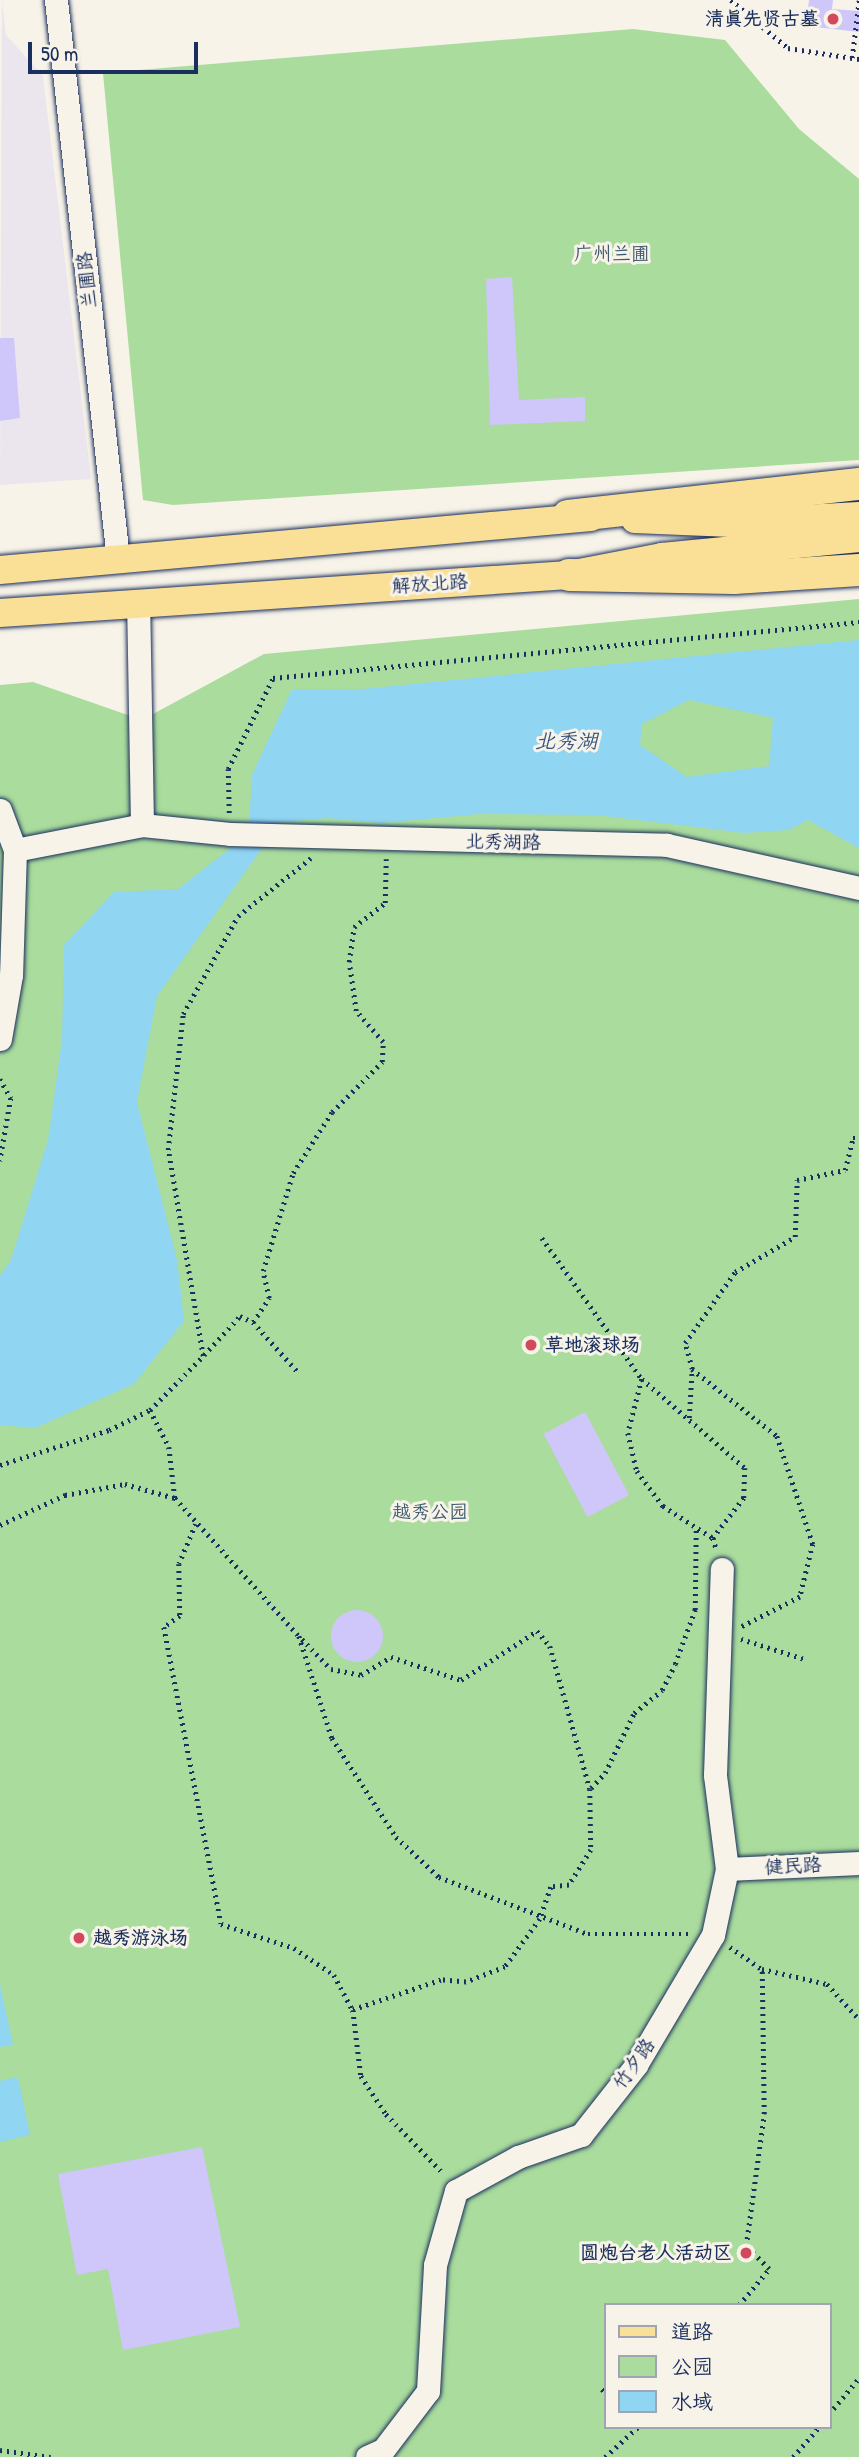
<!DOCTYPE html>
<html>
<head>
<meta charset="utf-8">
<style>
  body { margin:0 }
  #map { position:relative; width:859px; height:2457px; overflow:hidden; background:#f7f3e8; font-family:"Patrick Hand","LXGW WenKai TC",sans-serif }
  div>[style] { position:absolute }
  .built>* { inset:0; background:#ebe6ed }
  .green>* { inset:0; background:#aadc9d }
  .water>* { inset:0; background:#90d5f1 }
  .building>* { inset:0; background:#cfc7f9; transform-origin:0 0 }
  .round { border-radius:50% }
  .path>* { height:4.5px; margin-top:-2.25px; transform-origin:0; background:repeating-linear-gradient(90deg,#1b2f5e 0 2px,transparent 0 7px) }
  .roads { filter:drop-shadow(0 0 2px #1b2f5e) drop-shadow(0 0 2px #1b2f5e) }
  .minor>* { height:23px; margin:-11.5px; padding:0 11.5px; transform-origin:11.5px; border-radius:11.5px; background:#f7f3e8 }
  .major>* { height:28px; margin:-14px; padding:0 14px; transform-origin:14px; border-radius:14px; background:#fadf96 }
  .highway>* { height:32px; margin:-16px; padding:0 16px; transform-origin:16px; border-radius:16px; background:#fadf96 }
  .dots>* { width:19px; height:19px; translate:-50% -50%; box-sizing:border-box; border:4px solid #f7f3e8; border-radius:50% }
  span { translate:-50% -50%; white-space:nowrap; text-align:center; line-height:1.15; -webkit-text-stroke:6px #f7f3e8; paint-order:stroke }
  .poi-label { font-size:19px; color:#1b2f5e; font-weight:700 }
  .right { translate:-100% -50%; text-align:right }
  .left { translate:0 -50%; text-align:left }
  .park-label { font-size:19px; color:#3f5a6e }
  .street-label { font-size:19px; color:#1b2f5e }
  .water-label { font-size:21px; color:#385883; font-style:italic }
  .legend { position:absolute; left:604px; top:2303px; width:228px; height:126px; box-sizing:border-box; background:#f7f3e8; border:2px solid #9fa5b1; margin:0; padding:9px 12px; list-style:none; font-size:21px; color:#1b2f5e }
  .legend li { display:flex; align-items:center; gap:14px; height:35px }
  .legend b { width:35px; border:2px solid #9fa5b1 }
  .scale { position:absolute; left:28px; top:42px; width:170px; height:32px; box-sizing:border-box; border:4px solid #1b2f5e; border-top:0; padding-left:9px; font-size:21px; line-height:24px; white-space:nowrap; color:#1b2f5e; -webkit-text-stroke:5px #f7f3e8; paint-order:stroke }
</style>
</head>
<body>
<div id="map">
  <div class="built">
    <div style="clip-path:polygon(2px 0,6px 35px,43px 76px,91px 479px,0 485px)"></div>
  </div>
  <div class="green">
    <div style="clip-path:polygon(633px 29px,725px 40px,799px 129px,859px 179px,859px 460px,173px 505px,143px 500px,103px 73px)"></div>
    <div style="clip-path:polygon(evenodd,859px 599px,859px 2457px,0 2457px,0 685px,33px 682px,142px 720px,264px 654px,859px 599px,605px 2305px,829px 2305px,829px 2427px,605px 2427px,605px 2305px)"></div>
  </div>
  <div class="water">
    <div style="clip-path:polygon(evenodd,859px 640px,859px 848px,808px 820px,789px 830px,744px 833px,597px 815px,479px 814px,381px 823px,327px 818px,249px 825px,252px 775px,292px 689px,362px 689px,859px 640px,689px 700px,773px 718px,769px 766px,687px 777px,640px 745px,642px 724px,689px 700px)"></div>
    <div style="clip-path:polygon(232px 847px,263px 847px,157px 996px,137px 1102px,177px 1260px,184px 1321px,134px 1384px,35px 1428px,0 1425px,0 1276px,11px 1260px,48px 1140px,62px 1040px,64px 945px,114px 892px,178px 889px)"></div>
    <div style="clip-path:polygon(0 1985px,13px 2045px,0 2047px)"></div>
    <div style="clip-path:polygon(18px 2077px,30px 2135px,0 2142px,0 2081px)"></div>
  </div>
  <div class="building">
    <div style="clip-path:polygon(809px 0,833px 0,832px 9px,859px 11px,859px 32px,806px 26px)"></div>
    <div style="clip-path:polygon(512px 277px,519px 400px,585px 397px,585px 421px,490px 425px,486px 279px)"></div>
    <div style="clip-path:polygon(0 338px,14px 338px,20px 418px,0 421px)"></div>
    <div style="left:585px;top:1412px;width:94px;height:47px;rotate:62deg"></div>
    <div class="round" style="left:331px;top:1610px;width:52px;height:52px"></div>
    <div style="clip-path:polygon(202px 2147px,240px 2327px,123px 2350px,108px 2269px,77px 2275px,58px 2174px)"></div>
  </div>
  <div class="path">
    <div style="left:731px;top:0;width:75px;rotate:40.1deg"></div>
    <div style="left:788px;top:48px;width:72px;rotate:8.8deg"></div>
    <div style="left:852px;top:58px;width:58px;rotate:-83.1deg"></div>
    <div style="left:229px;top:813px;width:44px;rotate:-91.3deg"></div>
    <div style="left:228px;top:769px;width:102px;rotate:-63.7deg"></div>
    <div style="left:273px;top:678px;width:589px;rotate:-5.46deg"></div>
    <div style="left:0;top:1079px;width:22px;rotate:60deg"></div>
    <div style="left:11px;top:1098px;width:64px;rotate:99.9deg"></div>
    <div style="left:542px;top:1238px;width:173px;rotate:54.7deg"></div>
    <div style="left:642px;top:1379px;width:136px;rotate:40.8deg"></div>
    <div style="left:745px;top:1468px;width:30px;rotate:92deg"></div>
    <div style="left:744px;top:1498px;width:51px;rotate:127.8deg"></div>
    <div style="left:713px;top:1538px;width:10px;rotate:73deg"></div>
    <div style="left:253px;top:1322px;width:66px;rotate:48.1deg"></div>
    <div style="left:204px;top:1355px;width:53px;rotate:-47.3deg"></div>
    <div style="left:240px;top:1316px;width:14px;rotate:25deg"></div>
    <div style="left:253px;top:1322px;width:29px;rotate:-56deg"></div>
    <div style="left:269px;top:1298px;width:28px;rotate:-103deg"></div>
    <div style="left:263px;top:1271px;width:102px;rotate:-73deg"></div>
    <div style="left:293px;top:1173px;width:72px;rotate:-57.4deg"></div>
    <div style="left:332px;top:1112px;width:71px;rotate:-45deg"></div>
    <div style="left:382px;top:1062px;width:20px;rotate:-87deg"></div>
    <div style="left:383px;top:1042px;width:41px;rotate:-131.1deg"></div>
    <div style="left:356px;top:1011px;width:49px;rotate:-98.1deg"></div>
    <div style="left:349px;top:962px;width:35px;rotate:-82deg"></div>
    <div style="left:354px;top:927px;width:39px;rotate:-38deg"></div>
    <div style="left:385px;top:903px;width:44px;rotate:-88.7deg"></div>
    <div style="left:692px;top:1369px;width:108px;rotate:38.2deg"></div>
    <div style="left:777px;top:1436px;width:114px;rotate:71.6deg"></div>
    <div style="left:813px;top:1544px;width:55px;rotate:103.8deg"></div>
    <div style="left:800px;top:1597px;width:66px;rotate:153deg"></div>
    <div style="left:642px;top:1379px;width:56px;rotate:104.5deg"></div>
    <div style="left:628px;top:1433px;width:39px;rotate:77deg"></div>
    <div style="left:637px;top:1471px;width:44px;rotate:53.4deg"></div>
    <div style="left:663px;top:1506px;width:59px;rotate:32.6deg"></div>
    <div style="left:150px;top:1410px;width:42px;rotate:62.8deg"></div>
    <div style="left:169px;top:1447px;width:51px;rotate:83.3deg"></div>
    <div style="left:689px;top:1418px;width:49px;rotate:-86.5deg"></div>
    <div style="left:692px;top:1369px;width:27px;rotate:-105deg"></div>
    <div style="left:685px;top:1343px;width:87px;rotate:-54.8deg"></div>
    <div style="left:735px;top:1272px;width:69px;rotate:-30.3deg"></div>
    <div style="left:795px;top:1237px;width:57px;rotate:-88deg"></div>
    <div style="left:797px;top:1180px;width:49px;rotate:-11.8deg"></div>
    <div style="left:845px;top:1170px;width:33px;rotate:-76deg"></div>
    <div style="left:853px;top:1138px;width:6px"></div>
    <div style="left:0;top:1465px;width:114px;rotate:-17.8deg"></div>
    <div style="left:109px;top:1430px;width:46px;rotate:-26deg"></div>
    <div style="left:150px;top:1410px;width:76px;rotate:-45.5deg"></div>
    <div style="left:203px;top:1356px;width:209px;rotate:-99.6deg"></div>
    <div style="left:168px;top:1150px;width:137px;rotate:-83.7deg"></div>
    <div style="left:183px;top:1014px;width:112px;rotate:-60.7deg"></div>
    <div style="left:238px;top:916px;width:93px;rotate:-38.5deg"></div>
    <div style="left:196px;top:1524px;width:43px;rotate:113deg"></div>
    <div style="left:179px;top:1564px;width:52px;rotate:88.9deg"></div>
    <div style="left:180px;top:1616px;width:19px;rotate:145deg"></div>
    <div style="left:164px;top:1627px;width:302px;rotate:79.1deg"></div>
    <div style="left:221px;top:1924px;width:77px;rotate:18.2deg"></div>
    <div style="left:294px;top:1948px;width:48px;rotate:34deg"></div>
    <div style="left:334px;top:1975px;width:40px;rotate:62deg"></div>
    <div style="left:353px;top:2010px;width:66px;rotate:83.1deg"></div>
    <div style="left:361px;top:2076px;width:45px;rotate:56.7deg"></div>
    <div style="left:386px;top:2114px;width:83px;rotate:46deg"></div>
    <div style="left:0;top:1525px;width:72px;rotate:-24.8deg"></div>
    <div style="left:65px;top:1495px;width:61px;rotate:-10.4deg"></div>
    <div style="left:125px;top:1484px;width:52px;rotate:15.6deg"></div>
    <div style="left:175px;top:1498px;width:186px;rotate:48.1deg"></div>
    <div style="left:299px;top:1636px;width:107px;rotate:72.1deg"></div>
    <div style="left:332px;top:1738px;width:118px;rotate:57.1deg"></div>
    <div style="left:396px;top:1837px;width:59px;rotate:42.9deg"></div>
    <div style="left:439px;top:1877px;width:160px;rotate:20.9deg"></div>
    <div style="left:588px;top:1934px;width:102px"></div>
    <div style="left:302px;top:1639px;width:42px;rotate:46deg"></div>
    <div style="left:331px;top:1669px;width:31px;rotate:11deg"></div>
    <div style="left:361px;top:1675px;width:35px;rotate:-31deg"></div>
    <div style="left:391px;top:1657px;width:74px;rotate:18.2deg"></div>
    <div style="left:461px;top:1680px;width:90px;rotate:-32.8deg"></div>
    <div style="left:537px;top:1631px;width:20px;rotate:49deg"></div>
    <div style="left:550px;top:1646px;width:148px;rotate:74.4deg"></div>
    <div style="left:590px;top:1789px;width:61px;rotate:89.1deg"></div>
    <div style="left:591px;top:1850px;width:41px;rotate:122.2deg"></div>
    <div style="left:569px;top:1885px;width:18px;rotate:174deg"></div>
    <div style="left:551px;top:1887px;width:34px;rotate:109deg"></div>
    <div style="left:540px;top:1919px;width:59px;rotate:126.1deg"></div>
    <div style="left:505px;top:1967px;width:42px;rotate:159deg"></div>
    <div style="left:466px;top:1982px;width:25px;rotate:-175deg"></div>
    <div style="left:441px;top:1980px;width:93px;rotate:161.2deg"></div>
    <div style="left:741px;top:1639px;width:67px;rotate:17.4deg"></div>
    <div style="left:591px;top:1788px;width:21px;rotate:-47deg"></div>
    <div style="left:605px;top:1773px;width:67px;rotate:-64.2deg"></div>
    <div style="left:634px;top:1713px;width:36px;rotate:-39deg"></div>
    <div style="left:662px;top:1690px;width:29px;rotate:-63deg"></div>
    <div style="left:675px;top:1664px;width:58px;rotate:-69.7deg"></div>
    <div style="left:695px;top:1610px;width:82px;rotate:-89.3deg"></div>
    <div style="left:730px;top:1947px;width:39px;rotate:35deg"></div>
    <div style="left:762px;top:1969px;width:67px;rotate:13deg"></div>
    <div style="left:827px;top:1984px;width:47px;rotate:47.6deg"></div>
    <div style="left:739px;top:2305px;width:47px;rotate:-50.2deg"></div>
    <div style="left:769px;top:2269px;width:33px;rotate:-135deg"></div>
    <div style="left:746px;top:2246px;width:133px;rotate:-82.2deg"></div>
    <div style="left:764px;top:2114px;width:145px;rotate:-90.8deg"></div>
    <div style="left:602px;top:2389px;width:4px;rotate:45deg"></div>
    <div style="left:829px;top:2414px;width:47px;rotate:-50.2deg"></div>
    <div style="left:0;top:2450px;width:51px;rotate:7.8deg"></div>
    <div style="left:605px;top:2457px;width:45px;rotate:-42.3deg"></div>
    <div style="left:793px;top:2457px;width:40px;rotate:-49deg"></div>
  </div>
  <div class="roads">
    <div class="minor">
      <div style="left:56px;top:0;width:562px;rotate:83.67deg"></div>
      <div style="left:0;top:810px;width:43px;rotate:69.4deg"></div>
      <div style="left:15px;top:850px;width:125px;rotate:91.8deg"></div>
      <div style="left:11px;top:975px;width:65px;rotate:99.8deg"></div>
      <div style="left:142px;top:825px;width:88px;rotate:5.8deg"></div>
      <div style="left:230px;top:834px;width:437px;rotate:1.4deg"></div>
      <div style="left:667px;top:845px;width:197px;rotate:12.6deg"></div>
      <div style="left:15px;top:850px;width:129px;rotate:-11.1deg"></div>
      <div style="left:142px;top:825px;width:222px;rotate:-91deg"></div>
      <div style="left:727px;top:1869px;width:132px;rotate:-2.6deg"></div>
      <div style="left:367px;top:2457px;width:17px;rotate:-24deg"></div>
      <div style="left:383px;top:2450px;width:74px;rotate:-52.7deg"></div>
      <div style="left:428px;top:2391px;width:126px;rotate:-86.8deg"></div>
      <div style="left:435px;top:2265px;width:77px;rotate:-74.2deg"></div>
      <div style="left:456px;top:2191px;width:71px;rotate:-28.7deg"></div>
      <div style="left:518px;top:2157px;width:67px;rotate:-19.2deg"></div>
      <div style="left:581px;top:2135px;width:89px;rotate:-51.8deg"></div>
      <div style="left:636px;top:2065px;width:151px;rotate:-59.4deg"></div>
      <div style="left:713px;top:1935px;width:67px;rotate:-78deg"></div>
      <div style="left:727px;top:1869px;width:95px;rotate:-97.3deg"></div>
      <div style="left:715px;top:1775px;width:206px;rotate:-88.1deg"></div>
    </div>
    <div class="major">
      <div style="left:635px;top:519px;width:96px;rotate:2.4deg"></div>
      <div style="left:731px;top:523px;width:128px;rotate:-3.1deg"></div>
      <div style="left:0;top:570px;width:593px;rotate:-5.12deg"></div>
      <div style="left:0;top:613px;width:570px;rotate:-3.82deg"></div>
      <div style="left:569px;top:575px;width:95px;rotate:-11deg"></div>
      <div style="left:662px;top:557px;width:198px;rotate:-5.5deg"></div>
    </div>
    <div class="highway">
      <div style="left:568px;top:516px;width:293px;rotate:-6.3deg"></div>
      <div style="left:569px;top:575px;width:165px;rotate:1deg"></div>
      <div style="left:734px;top:578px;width:125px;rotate:-3.7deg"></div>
    </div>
  </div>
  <div class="dots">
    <div style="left:833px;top:19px;background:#d1495b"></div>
    <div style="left:531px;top:1345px;background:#d1495b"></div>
    <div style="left:79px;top:1938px;background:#d1495b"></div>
    <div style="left:746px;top:2253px;background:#d1495b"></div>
  </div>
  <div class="poi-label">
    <span class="right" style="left:819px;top:19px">清真先贤古墓</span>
    <span class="left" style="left:545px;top:1345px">草地滚球场</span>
    <span class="left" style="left:93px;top:1938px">越秀游泳场</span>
    <span class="right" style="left:732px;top:2253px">圆炮台老人活动区</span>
  </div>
  <div class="park-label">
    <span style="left:612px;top:254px">广州兰圃</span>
    <span style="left:430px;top:1512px">越秀公园</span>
  </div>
  <div class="street-label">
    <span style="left:87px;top:280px;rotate:-96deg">兰圃路</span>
    <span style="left:430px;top:584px;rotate:-4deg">解放北路</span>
    <span style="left:503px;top:842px;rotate:1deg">北秀湖路</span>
    <span style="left:793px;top:1866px;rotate:-3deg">健民路</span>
    <span style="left:634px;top:2064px;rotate:-55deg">竹夕路</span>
  </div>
  <div class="water-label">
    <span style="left:566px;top:741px">北秀湖</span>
  </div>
  <ul class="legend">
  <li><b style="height:9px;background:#fadf96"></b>道路</li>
  <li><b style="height:19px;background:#aadc9d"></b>公园</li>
  <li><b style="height:19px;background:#90d5f1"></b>水域</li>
  </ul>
  <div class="scale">50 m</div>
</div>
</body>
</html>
